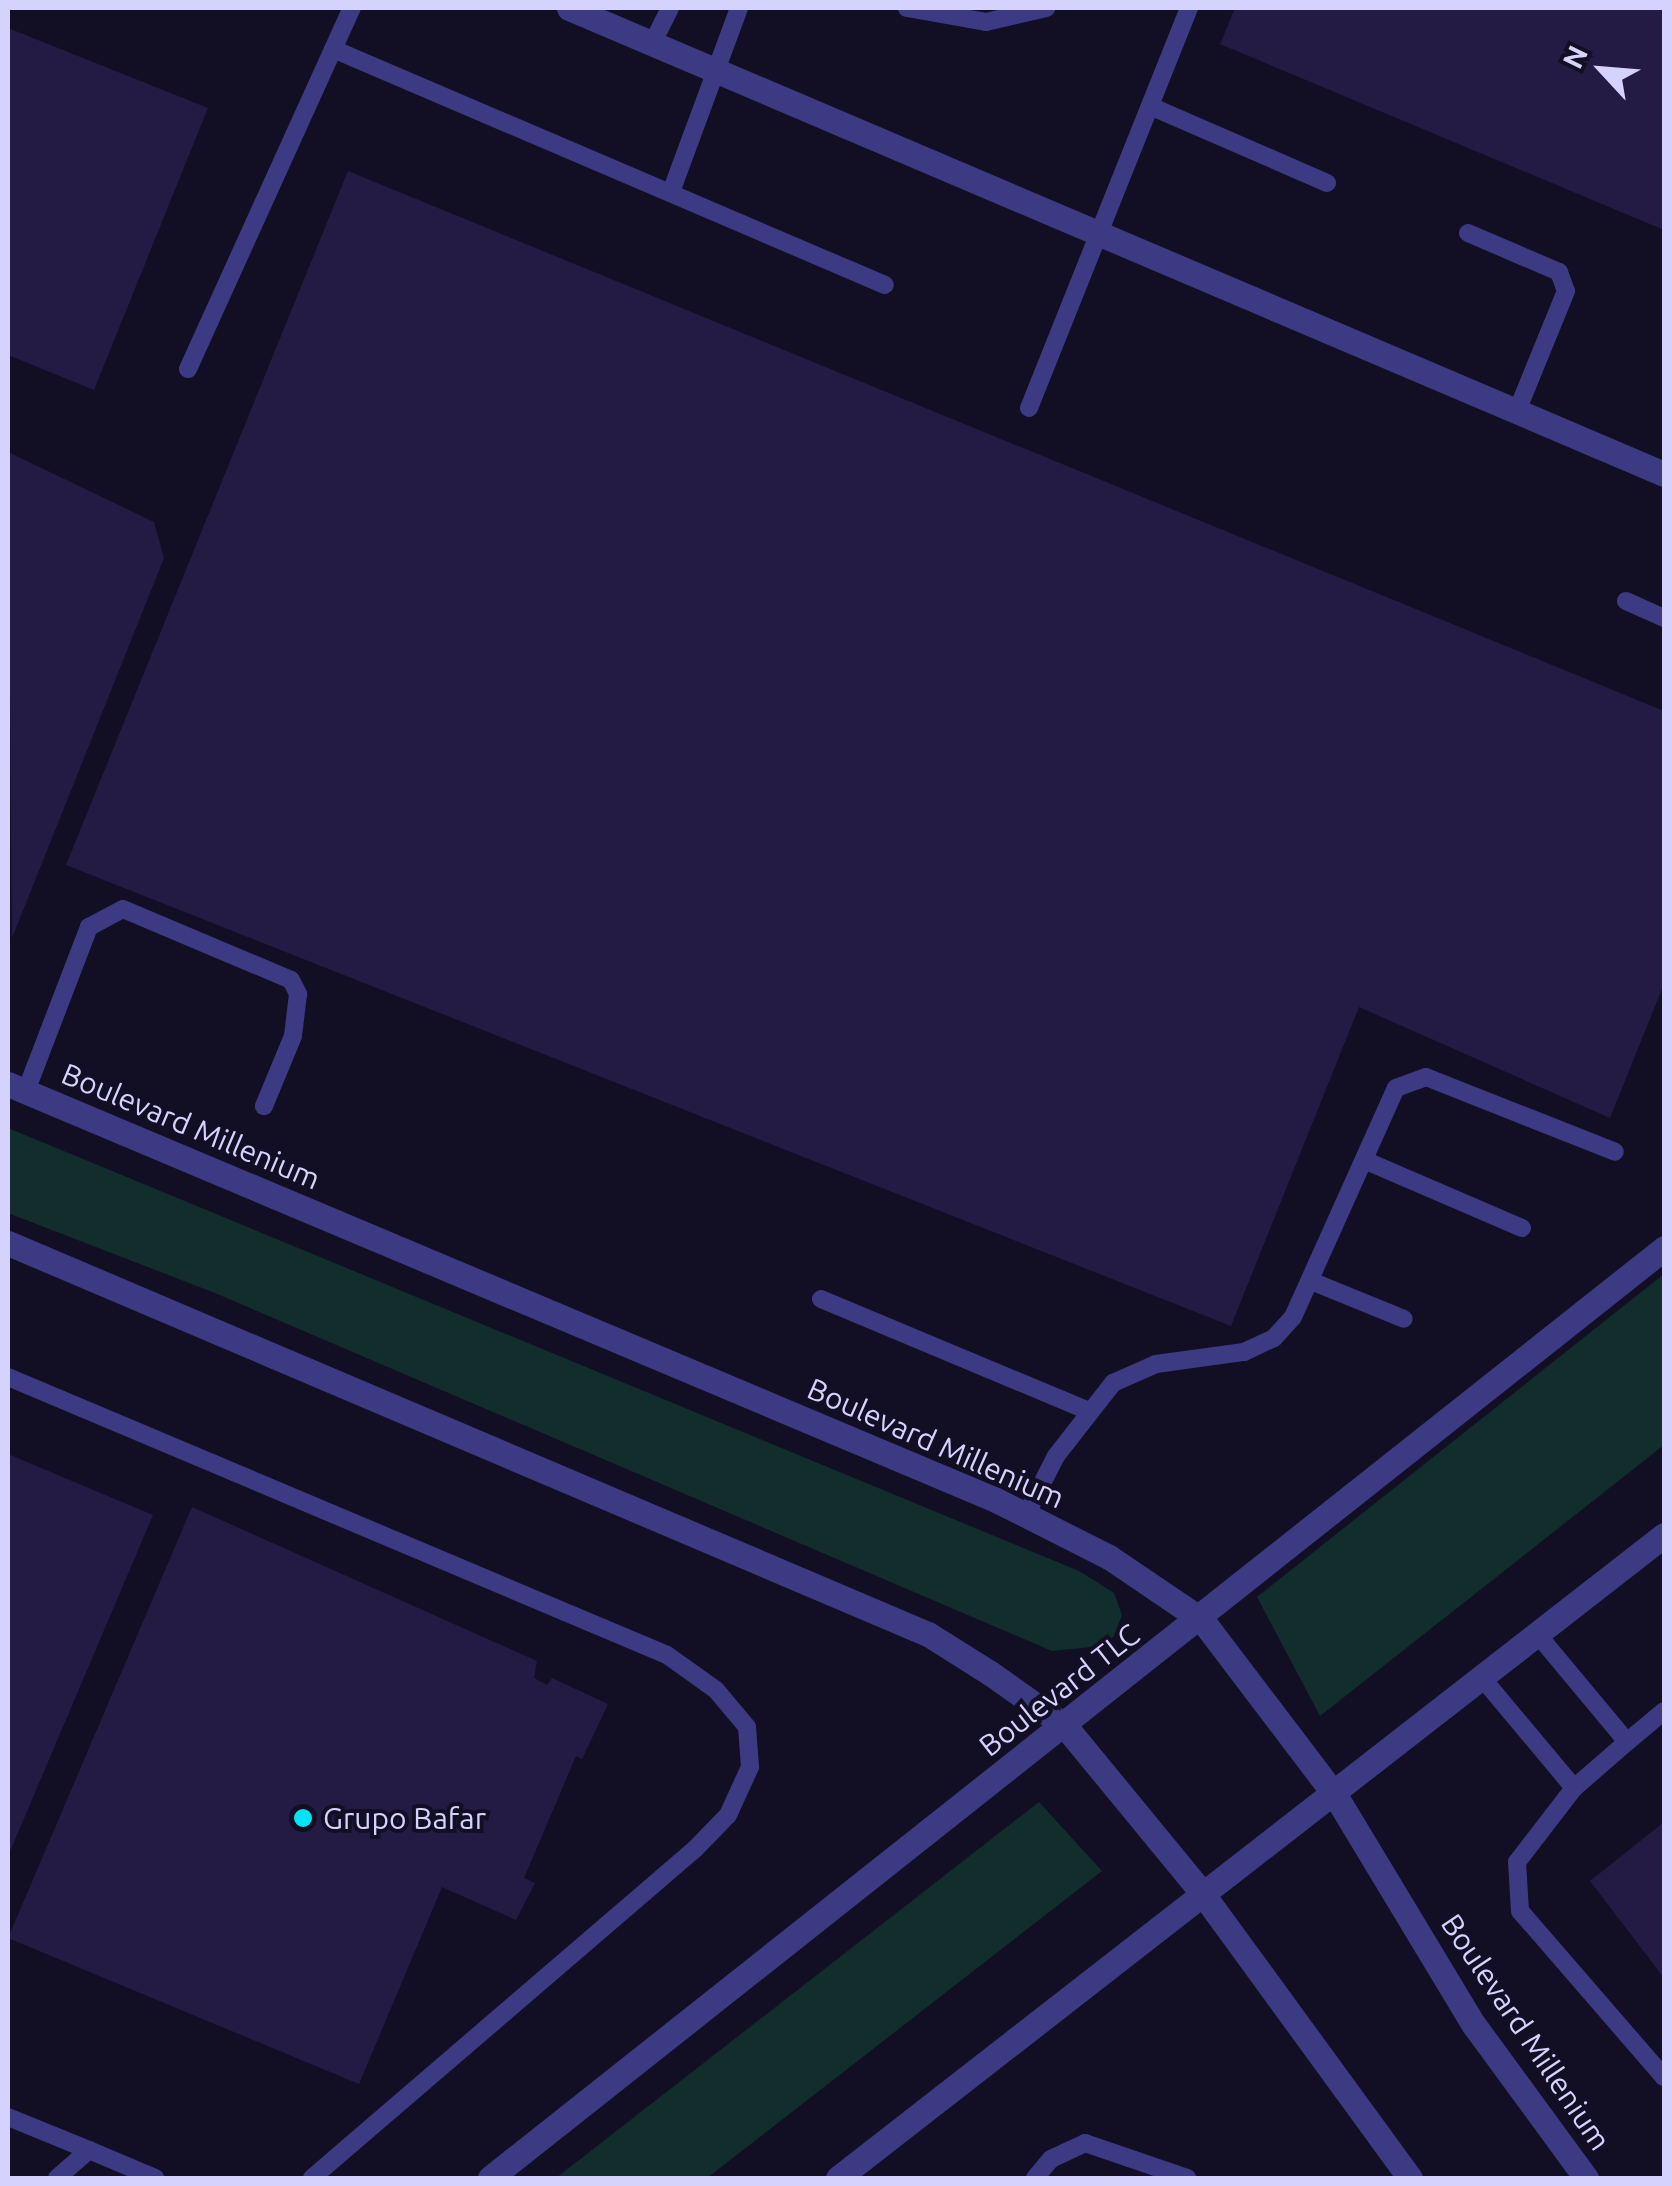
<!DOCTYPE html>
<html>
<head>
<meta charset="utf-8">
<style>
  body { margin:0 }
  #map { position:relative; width:1672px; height:2186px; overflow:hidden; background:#120f24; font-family:Ubuntu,sans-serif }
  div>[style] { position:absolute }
  .green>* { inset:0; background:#122e2c }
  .building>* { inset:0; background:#231b44 }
  .service>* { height:18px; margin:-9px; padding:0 9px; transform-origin:9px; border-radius:9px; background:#3c3a82 }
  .minor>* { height:25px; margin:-12.5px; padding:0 12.5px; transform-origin:12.5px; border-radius:12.5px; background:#3c3a82 }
  .dots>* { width:28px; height:28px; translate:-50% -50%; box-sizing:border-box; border:5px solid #120f24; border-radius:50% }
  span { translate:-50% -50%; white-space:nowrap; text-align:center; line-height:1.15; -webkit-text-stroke:8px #120f24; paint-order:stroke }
  .street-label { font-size:30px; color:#d6d2fe }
  .poi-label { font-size:30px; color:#d6d2fe }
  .left { translate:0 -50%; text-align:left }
  .frame { position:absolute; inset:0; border:10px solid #d6d2fe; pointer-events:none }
  .north { position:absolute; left:1552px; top:20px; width:100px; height:100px; -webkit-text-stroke:8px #120f24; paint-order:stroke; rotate:296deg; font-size:28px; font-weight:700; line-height:40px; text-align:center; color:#d6d2fe }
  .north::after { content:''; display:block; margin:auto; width:35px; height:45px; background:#d6d2fe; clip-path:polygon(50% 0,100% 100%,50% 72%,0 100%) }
</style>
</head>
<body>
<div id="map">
  <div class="green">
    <div style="clip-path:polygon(8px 1128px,1079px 1571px,1114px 1593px,1122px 1615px,1114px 1636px,1100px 1646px,1052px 1651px,215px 1293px,8px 1213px)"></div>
    <div style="clip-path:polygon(1664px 1274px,1664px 1445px,1320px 1716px,1257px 1597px)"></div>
    <div style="clip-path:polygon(1039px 1802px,1102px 1871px,707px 2178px,556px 2178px)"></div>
  </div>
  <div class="building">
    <div style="clip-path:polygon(1235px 8px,1664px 8px,1664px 230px,1220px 44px)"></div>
    <div style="clip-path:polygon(8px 28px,208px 108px,94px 390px,8px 355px)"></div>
    <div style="clip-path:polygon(348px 171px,1664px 711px,1664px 984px,1610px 1118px,1359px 1007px,1231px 1326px,66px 865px)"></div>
    <div style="clip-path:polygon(8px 452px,154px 522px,164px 558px,12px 938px)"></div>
    <div style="clip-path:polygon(8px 1454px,153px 1515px,8px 1856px)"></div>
    <div style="clip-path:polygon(192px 1507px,537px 1661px,534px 1678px,547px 1685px,552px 1678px,608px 1704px,582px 1759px,576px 1756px,524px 1878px,535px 1883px,516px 1920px,442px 1887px,359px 2084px,8px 1938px)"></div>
    <div style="clip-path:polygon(1664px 1822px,1664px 1978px,1590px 1881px)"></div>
  </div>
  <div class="service">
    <div style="left:907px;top:8px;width:80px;rotate:10deg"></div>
    <div style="left:986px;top:22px;width:62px;rotate:-13.1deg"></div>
    <div style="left:652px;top:44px;width:40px;rotate:-63.4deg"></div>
    <div style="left:333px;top:49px;width:600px;rotate:23.15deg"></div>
    <div style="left:1150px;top:106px;width:193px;rotate:23.5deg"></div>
    <div style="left:671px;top:192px;width:196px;rotate:-69.7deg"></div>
    <div style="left:1468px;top:233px;width:99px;rotate:23.2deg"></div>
    <div style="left:1559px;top:272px;width:20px;rotate:70deg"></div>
    <div style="left:1566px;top:291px;width:130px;rotate:112.2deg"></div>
    <div style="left:188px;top:369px;width:397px;rotate:-65.6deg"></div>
    <div style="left:1029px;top:408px;width:431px;rotate:-68.2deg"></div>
    <div style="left:1626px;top:601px;width:42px;rotate:24.1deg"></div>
    <div style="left:26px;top:1091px;width:176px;rotate:-69deg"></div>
    <div style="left:89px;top:927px;width:38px;rotate:-28deg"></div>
    <div style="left:123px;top:909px;width:182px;rotate:22.9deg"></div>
    <div style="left:291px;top:980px;width:16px;rotate:63deg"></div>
    <div style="left:298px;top:994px;width:42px;rotate:96.8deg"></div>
    <div style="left:293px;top:1036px;width:76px;rotate:112.5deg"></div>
    <div style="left:1364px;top:1160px;width:172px;rotate:23.3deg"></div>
    <div style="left:1311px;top:1281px;width:100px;rotate:22.2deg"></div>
    <div style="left:821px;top:1299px;width:288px;rotate:22.7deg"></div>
    <div style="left:8px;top:1377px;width:715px;rotate:22.87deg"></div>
    <div style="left:667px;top:1655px;width:60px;rotate:35.5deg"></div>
    <div style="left:716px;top:1690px;width:48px;rotate:50deg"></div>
    <div style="left:747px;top:1727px;width:40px;rotate:85.7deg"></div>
    <div style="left:750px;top:1767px;width:53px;rotate:114.6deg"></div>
    <div style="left:728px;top:1815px;width:47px;rotate:134.1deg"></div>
    <div style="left:695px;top:1849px;width:505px;rotate:139.34deg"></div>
    <div style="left:1025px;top:1517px;width:68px;rotate:-63.1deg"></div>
    <div style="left:1056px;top:1456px;width:93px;rotate:-52deg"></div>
    <div style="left:1113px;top:1383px;width:47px;rotate:-23.8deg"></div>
    <div style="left:1156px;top:1364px;width:89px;rotate:-7.8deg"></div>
    <div style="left:1244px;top:1352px;width:33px;rotate:-25deg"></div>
    <div style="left:1274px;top:1338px;width:28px;rotate:-48deg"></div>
    <div style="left:1293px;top:1317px;width:251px;rotate:-65.8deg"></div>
    <div style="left:1396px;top:1088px;width:32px;rotate:-20deg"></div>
    <div style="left:1426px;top:1077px;width:203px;rotate:21.6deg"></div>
    <div style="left:1538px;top:1635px;width:139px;rotate:50.2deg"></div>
    <div style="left:1627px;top:1742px;width:70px;rotate:139deg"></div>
    <div style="left:1574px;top:1788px;width:93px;rotate:127.6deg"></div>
    <div style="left:1517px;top:1862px;width:49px;rotate:86.5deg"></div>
    <div style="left:1520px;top:1911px;width:220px;rotate:49.1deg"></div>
    <div style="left:1483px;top:1679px;width:142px;rotate:50.1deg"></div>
    <div style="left:1627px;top:1742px;width:48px;rotate:-40deg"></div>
    <div style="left:8px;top:2117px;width:87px;rotate:22.2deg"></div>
    <div style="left:57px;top:2178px;width:43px;rotate:-41.2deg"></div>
    <div style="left:89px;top:2150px;width:72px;rotate:23deg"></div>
    <div style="left:1035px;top:2178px;width:25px;rotate:-50deg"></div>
    <div style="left:1051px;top:2159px;width:38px;rotate:-25deg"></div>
    <div style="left:1085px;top:2143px;width:108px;rotate:18.9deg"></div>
  </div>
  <div class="minor">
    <div style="left:569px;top:8px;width:1190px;rotate:23.05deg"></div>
    <div style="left:8px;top:1084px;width:1072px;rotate:22.83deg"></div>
    <div style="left:996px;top:1500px;width:127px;rotate:26.8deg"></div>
    <div style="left:1109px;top:1557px;width:112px;rotate:34.1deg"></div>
    <div style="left:1202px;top:1620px;width:220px;rotate:52.8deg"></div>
    <div style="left:1335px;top:1795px;width:269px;rotate:58.9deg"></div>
    <div style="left:1474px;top:2025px;width:190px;rotate:53.8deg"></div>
    <div style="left:8px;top:1243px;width:1000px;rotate:23.03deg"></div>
    <div style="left:928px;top:1634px;width:73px;rotate:32.2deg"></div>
    <div style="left:990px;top:1673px;width:92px;rotate:35.2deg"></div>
    <div style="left:1065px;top:1726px;width:216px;rotate:50.6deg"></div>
    <div style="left:1202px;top:1893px;width:353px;rotate:53.9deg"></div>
    <div style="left:490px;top:2178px;width:1498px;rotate:-38.38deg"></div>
    <div style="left:838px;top:2178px;width:1047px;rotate:-37.9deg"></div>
  </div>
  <div class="dots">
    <div style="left:303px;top:1818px;background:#04e3f9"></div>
  </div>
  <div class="street-label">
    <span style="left:191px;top:1126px;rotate:23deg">Boulevard Millenium</span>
    <span style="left:936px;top:1443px;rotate:24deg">Boulevard Millenium</span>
    <span style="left:1059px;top:1690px;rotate:-38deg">Boulevard TLC</span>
    <span style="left:1526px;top:2032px;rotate:56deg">Boulevard Millenium</span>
  </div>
  <div class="poi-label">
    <span class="left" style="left:323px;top:1818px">Grupo Bafar</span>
  </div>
  <div class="frame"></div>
  <div class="north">N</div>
</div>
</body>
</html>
